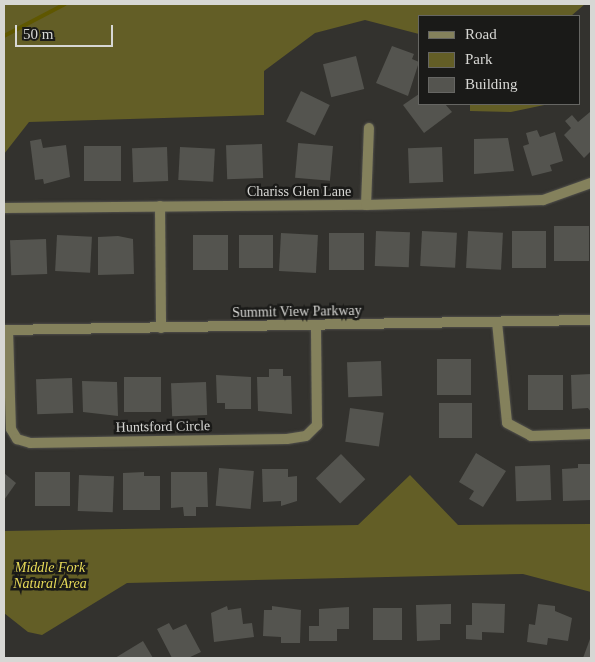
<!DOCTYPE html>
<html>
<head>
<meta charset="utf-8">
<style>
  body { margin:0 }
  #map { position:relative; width:595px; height:662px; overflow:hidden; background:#33322e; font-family:"Times New Roman",serif }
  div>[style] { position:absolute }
  .green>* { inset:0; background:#635e26 }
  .stream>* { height:4px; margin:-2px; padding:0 2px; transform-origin:2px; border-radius:2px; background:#5f5700 }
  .building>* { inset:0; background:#54544f; transform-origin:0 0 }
  .roads { filter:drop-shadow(0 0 1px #51504c) drop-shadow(0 0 1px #51504c) }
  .minor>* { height:10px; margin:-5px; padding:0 5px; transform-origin:5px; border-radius:5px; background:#84815c }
  .tertiary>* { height:10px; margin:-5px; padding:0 5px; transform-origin:5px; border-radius:5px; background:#84815c }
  span { translate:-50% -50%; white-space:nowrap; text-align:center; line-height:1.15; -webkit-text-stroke:5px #1a1a18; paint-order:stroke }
  .street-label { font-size:14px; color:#d7d7d4 }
  .park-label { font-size:14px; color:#e7da58; font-style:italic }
  .frame { position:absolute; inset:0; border:5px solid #d7d7d4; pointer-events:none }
  .legend { position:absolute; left:418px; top:15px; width:162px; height:90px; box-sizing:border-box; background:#1a1a18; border:1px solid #666663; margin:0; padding:6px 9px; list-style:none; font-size:15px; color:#d7d7d4 }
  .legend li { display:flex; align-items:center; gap:10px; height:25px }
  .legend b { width:25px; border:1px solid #666663 }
  .scale { position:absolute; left:15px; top:25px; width:98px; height:22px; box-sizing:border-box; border:2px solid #d7d7d4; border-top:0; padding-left:6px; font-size:15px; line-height:18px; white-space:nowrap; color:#d7d7d4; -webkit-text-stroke:4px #1a1a18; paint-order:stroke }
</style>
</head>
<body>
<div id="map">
  <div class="green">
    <div style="clip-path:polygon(4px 4px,585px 4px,571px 16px,419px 16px,419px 34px,365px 20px,315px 33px,264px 71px,264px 115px,29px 122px,4px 154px)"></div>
    <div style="clip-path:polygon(470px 104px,549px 104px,511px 112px,470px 111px)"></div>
    <div style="clip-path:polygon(410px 475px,458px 525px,591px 524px,591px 592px,523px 574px,127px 583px,42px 635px,28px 632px,4px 613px,4px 531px,358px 525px)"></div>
  </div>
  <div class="stream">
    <div style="left:4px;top:36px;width:69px;rotate:-27.7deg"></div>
  </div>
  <div class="building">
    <div style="clip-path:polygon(392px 46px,414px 54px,412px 59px,419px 62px,408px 96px,376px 83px)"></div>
    <div style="left:356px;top:56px;width:34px;height:34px;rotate:76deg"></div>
    <div style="left:301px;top:91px;width:32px;height:34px;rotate:26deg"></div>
    <div style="clip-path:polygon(419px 94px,419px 104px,445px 104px,452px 112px,424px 133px,403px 105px)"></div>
    <div style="clip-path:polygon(590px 112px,591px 151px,584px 158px,564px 135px,571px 128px,565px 121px,572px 115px,578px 122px)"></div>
    <div style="clip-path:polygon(537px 130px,540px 137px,555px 132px,563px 161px,550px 165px,552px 171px,532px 176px,523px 146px,529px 144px,526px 133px)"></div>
    <div style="clip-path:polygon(508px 138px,514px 171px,474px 174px,474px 139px)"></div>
    <div style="clip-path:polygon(41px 139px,43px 148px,66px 145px,70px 177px,44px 184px,43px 179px,35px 180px,30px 141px)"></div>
    <div style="left:262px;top:144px;width:34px;height:36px;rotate:88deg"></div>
    <div style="left:121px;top:146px;width:35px;height:37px;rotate:90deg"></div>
    <div style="left:333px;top:146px;width:35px;height:35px;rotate:95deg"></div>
    <div style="left:167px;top:147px;width:34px;height:35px;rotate:88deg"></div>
    <div style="left:180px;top:147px;width:35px;height:33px;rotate:3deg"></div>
    <div style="left:442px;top:147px;width:35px;height:34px;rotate:88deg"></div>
    <div style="left:589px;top:226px;width:35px;height:35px;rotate:90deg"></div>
    <div style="left:376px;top:231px;width:34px;height:35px;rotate:2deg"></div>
    <div style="left:422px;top:231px;width:35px;height:35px;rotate:3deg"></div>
    <div style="left:468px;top:231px;width:35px;height:37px;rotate:3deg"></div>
    <div style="left:512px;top:231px;width:34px;height:37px"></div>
    <div style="left:281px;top:233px;width:37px;height:38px;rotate:3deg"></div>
    <div style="left:329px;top:233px;width:35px;height:37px"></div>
    <div style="left:57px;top:235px;width:35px;height:36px;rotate:3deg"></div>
    <div style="left:228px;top:235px;width:35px;height:35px;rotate:90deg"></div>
    <div style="left:239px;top:235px;width:34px;height:33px"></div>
    <div style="clip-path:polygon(118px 236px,133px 239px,134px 274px,98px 275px,98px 237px)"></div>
    <div style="left:46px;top:239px;width:35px;height:36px;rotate:88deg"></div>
    <div style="left:437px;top:359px;width:34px;height:36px"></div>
    <div style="left:381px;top:361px;width:35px;height:34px;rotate:88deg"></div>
    <div style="clip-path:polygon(269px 369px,283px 369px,283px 376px,291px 376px,292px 414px,258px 411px,257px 377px,269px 377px)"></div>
    <div style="clip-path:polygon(591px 374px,591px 412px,588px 408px,572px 409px,571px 375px)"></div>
    <div style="clip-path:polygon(216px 375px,251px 377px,251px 409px,225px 409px,225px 403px,217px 403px)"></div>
    <div style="left:563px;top:375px;width:35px;height:35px;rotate:90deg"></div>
    <div style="left:161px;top:377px;width:35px;height:37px;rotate:90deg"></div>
    <div style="left:72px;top:378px;width:35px;height:36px;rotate:88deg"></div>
    <div style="clip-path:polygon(82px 381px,117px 382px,118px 416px,83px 412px)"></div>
    <div style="left:206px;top:382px;width:33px;height:35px;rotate:88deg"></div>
    <div style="left:439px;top:403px;width:33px;height:35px"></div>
    <div style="left:350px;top:408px;width:34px;height:34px;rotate:8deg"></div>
    <div style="clip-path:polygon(476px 453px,506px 471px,483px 507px,469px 499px,474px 491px,459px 482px)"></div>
    <div style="left:341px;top:454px;width:35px;height:35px;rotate:46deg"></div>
    <div style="clip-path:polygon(578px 464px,591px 464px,591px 500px,563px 501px,562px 469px,578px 468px)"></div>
    <div style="left:550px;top:465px;width:35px;height:35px;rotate:88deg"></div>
    <div style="left:219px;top:468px;width:35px;height:38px;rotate:5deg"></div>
    <div style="clip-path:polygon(262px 469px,288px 469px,288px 477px,297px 476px,297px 501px,281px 506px,281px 501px,263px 502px)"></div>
    <div style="left:35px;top:472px;width:35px;height:34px"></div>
    <div style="clip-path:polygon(144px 472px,144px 476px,160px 476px,160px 510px,123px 510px,123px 473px)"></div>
    <div style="clip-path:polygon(171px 472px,207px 472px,208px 507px,196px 507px,196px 516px,184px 516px,183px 507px,171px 508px)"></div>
    <div style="clip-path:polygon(4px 473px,16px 483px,4px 500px)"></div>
    <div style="left:79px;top:475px;width:35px;height:36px;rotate:2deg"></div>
    <div style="clip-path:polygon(472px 603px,505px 604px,504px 633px,482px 632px,482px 640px,466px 639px,466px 625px,472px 625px)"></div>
    <div style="clip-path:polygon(451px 604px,451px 624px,440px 624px,440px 640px,417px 641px,416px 605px)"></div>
    <div style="clip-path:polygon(538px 604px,555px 606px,555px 611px,572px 618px,568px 641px,548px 638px,547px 645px,527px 642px,529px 624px,535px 625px)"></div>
    <div style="clip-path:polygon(227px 606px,228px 610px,241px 608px,243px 624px,252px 623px,254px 637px,214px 642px,211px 613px)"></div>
    <div style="clip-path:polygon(272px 606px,301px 610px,300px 643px,281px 643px,281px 637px,263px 636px,264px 610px,272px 610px)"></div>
    <div style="clip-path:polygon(349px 607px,349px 629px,337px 629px,337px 641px,309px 641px,309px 626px,319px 626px,319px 609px)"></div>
    <div style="left:373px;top:608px;width:29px;height:32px"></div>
    <div style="clip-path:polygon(169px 623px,173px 630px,186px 624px,201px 652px,188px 658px,172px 658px,157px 629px)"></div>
    <div style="clip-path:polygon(590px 639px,591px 658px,583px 658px)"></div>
    <div style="clip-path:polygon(143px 641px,153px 658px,115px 658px)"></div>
  </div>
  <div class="roads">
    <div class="minor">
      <div style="left:366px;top:205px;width:77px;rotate:-87.8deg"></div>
      <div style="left:160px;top:206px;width:122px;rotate:89.5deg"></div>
      <div style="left:4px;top:208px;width:362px;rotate:-0.5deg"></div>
      <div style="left:366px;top:205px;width:177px;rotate:-1.6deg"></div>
      <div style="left:543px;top:200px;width:51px;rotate:-19.5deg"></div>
      <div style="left:497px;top:322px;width:101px;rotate:84.3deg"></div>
      <div style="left:507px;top:423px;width:27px;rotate:28deg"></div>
      <div style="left:531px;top:436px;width:60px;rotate:-1.9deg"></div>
      <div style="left:8px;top:330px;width:99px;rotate:88.3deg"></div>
      <div style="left:11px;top:429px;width:12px;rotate:59deg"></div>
      <div style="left:17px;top:439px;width:14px;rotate:17deg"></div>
      <div style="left:30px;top:443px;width:257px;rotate:-0.9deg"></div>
      <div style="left:287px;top:439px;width:19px;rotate:-9deg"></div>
      <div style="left:306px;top:436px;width:16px;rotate:-45deg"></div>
      <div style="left:317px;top:425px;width:100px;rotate:-90.6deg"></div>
    </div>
    <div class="tertiary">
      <div style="left:4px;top:330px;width:587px;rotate:-0.98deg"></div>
    </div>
  </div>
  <div class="street-label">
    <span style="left:299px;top:192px">Chariss Glen Lane</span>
    <span style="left:297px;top:312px;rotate:-1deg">Summit View Parkway</span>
    <span style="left:163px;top:427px;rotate:-1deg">Huntsford Circle</span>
  </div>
  <div class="park-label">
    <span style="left:50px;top:576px">Middle Fork<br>Natural Area</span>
  </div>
  <div class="frame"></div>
  <ul class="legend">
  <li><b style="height:6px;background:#84815c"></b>Road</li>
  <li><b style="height:14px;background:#635e26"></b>Park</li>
  <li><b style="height:14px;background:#54544f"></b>Building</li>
  </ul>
  <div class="scale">50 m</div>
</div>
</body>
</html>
